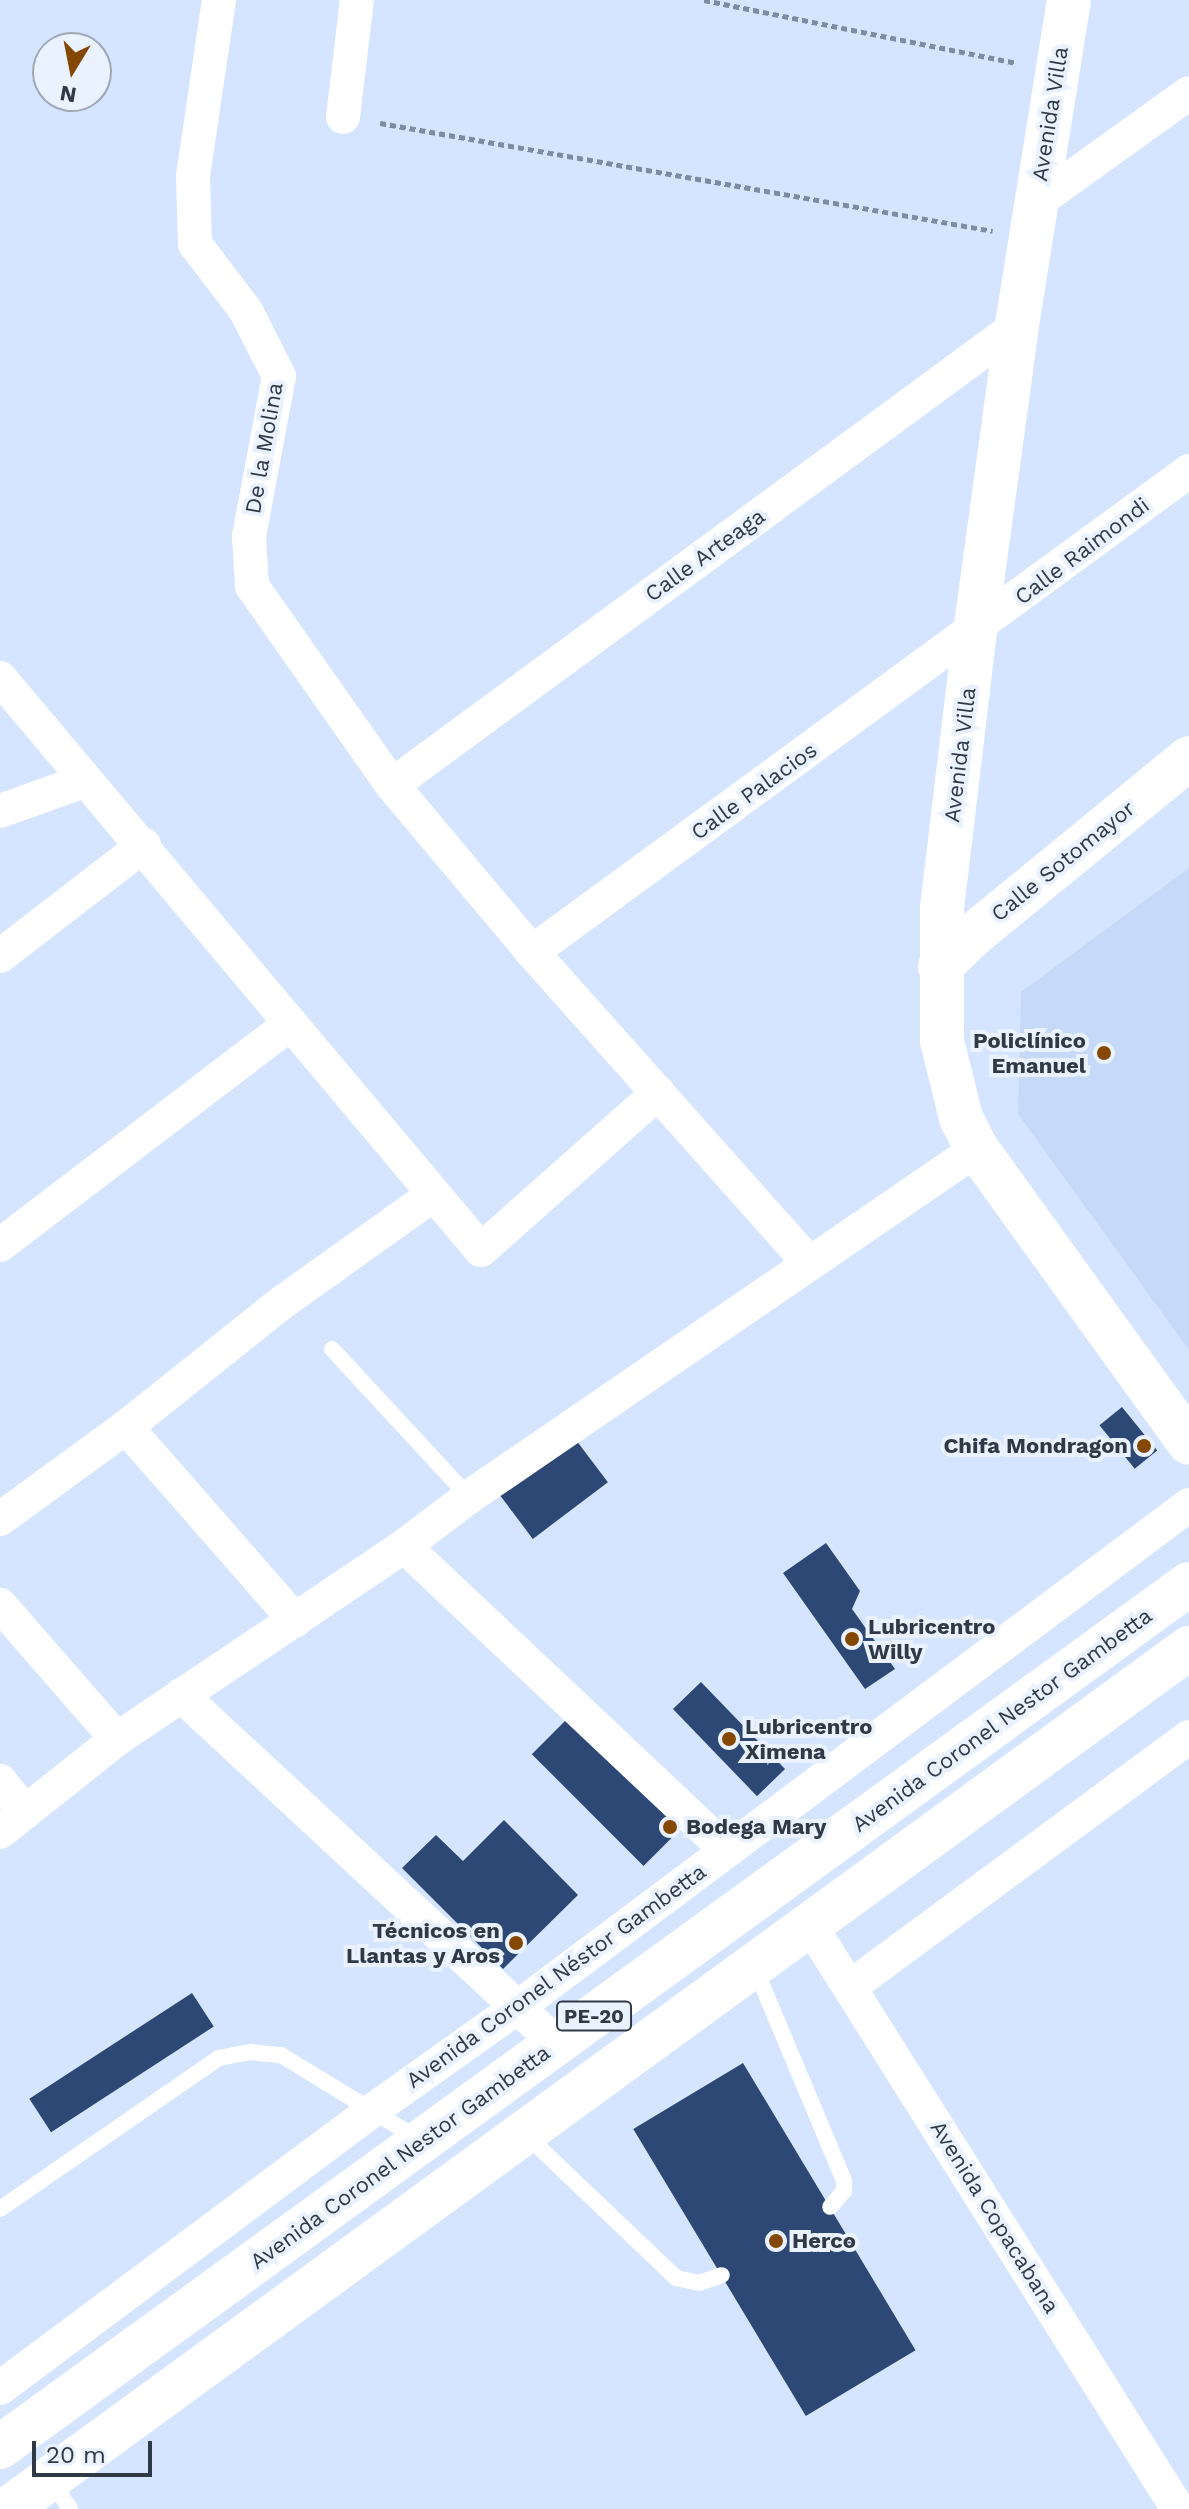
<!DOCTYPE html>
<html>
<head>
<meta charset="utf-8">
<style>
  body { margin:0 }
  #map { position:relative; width:1189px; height:2509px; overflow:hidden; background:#d5e5ff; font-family:"Work Sans",sans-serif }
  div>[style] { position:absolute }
  .built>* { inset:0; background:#c6d9f8 }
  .building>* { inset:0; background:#2e4875; transform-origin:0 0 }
  .path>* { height:5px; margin-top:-2.5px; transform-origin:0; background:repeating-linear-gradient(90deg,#7f8b9e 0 6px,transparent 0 10px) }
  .lane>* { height:16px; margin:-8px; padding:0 8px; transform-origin:8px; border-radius:8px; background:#fff }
  .street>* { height:34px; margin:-17px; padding:0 17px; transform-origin:17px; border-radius:17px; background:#fff }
  .secondary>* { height:44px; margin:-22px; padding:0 22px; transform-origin:22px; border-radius:22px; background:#fff }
  .highway>* { height:44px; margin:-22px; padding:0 22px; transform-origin:22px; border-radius:22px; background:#fff }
  .dots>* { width:22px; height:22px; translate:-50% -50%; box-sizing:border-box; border:4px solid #eaf2ff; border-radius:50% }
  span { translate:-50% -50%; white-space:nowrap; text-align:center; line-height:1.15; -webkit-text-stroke:8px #eaf2ff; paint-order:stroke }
  .shield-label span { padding:2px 6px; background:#eaf2ff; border:2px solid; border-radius:6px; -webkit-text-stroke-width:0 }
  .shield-label { font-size:20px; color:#313946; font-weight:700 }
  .street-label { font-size:22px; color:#313946 }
  .poi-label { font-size:22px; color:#313946; font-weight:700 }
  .right { translate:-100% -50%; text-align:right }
  .left { translate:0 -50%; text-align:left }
  .north { position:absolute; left:32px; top:32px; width:80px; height:80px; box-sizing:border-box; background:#eaf2ff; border:2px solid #a0a8b5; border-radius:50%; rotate:190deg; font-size:22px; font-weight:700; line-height:32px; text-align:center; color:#313946 }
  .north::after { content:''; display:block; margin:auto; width:28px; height:36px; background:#854803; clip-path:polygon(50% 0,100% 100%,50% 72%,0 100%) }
  .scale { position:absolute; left:32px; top:2441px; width:120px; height:36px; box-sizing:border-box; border:4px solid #313946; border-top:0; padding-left:10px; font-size:24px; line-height:28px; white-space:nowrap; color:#313946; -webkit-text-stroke:6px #eaf2ff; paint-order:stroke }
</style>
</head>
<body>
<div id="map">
  <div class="built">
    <div style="clip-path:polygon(1189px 868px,1189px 1350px,1018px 1114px,1021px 992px)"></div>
  </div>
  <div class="building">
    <div style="left:1122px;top:1407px;width:56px;height:29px;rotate:51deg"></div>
    <div style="left:573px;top:1436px;width:58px;height:94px;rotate:53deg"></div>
    <div style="clip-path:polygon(826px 1543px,860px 1591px,852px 1609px,895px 1669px,865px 1689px,783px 1573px)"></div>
    <div style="left:701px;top:1682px;width:121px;height:39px;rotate:46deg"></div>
    <div style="left:570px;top:1716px;width:158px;height:54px;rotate:45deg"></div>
    <div style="clip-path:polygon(504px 1820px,578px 1895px,503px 1969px,402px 1868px,436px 1835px,463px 1861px)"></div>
    <div style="left:192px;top:1993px;width:40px;height:194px;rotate:57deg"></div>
    <div style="left:743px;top:2063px;width:335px;height:128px;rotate:59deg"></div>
  </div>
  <div class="path">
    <div style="left:704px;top:0;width:319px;rotate:11.4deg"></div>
    <div style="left:380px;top:123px;width:622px;rotate:9.99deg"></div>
  </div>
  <div class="lane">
    <div style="left:332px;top:1349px;width:202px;rotate:47.2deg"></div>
    <div style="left:755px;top:1968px;width:231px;rotate:67.3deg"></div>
    <div style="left:844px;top:2181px;width:10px;rotate:90deg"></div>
    <div style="left:844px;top:2191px;width:21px;rotate:131deg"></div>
    <div style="left:525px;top:2134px;width:209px;rotate:43.6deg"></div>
    <div style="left:676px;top:2278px;width:24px;rotate:12deg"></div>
    <div style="left:699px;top:2283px;width:24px;rotate:-19deg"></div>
    <div style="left:0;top:2209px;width:266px;rotate:-34.6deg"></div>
    <div style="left:219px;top:2058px;width:32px;rotate:-11deg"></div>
    <div style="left:250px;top:2052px;width:31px;rotate:6deg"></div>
    <div style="left:281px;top:2055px;width:159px;rotate:31.4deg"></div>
    <div style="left:50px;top:2480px;width:35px;rotate:55deg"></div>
  </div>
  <div class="street">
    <div style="left:219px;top:0;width:178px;rotate:98.4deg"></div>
    <div style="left:193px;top:176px;width:68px;rotate:88.3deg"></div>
    <div style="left:195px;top:244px;width:84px;rotate:52.7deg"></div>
    <div style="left:246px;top:311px;width:73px;rotate:63.1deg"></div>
    <div style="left:279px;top:376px;width:163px;rotate:100.6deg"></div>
    <div style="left:249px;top:536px;width:50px;rotate:86.6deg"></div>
    <div style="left:252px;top:586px;width:243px;rotate:54.9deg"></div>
    <div style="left:392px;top:785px;width:218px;rotate:50deg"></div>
    <div style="left:532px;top:952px;width:415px;rotate:48.3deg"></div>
    <div style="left:343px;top:117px;width:118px;rotate:-83.2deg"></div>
    <div style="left:1036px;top:203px;width:188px;rotate:-35.7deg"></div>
    <div style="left:0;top:678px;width:747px;rotate:49.94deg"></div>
    <div style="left:481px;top:1250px;width:237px;rotate:-41.6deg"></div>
    <div style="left:392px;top:785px;width:775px;rotate:-36.29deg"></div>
    <div style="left:0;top:811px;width:89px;rotate:-19.7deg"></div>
    <div style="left:532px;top:952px;width:814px;rotate:-36.21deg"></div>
    <div style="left:0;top:956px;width:182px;rotate:-37.6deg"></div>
    <div style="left:0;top:1245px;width:365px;rotate:-37.3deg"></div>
    <div style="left:126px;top:1427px;width:257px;rotate:48.8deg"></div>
    <div style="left:0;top:1519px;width:156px;rotate:-36.1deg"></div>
    <div style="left:126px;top:1427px;width:197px;rotate:-38.6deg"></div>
    <div style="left:280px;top:1304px;width:188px;rotate:-35.5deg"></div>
    <div style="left:404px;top:1546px;width:444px;rotate:43.3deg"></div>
    <div style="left:0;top:1605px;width:178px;rotate:48.9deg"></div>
    <div style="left:181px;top:1695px;width:512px;rotate:42.86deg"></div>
    <div style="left:0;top:1781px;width:40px;rotate:51deg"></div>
    <div style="left:0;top:1832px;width:149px;rotate:-38.5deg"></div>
    <div style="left:117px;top:1739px;width:346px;rotate:-33.9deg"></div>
    <div style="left:404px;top:1546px;width:81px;rotate:-37deg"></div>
    <div style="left:469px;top:1497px;width:616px;rotate:-34.41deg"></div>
    <div style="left:810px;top:1925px;width:690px;rotate:57.78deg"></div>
    <div style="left:850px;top:1987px;width:421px;rotate:-36.4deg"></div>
    <div style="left:0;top:2388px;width:465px;rotate:-36.7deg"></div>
    <div style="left:373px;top:2110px;width:178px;rotate:-35.4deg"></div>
    <div style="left:518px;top:2007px;width:838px;rotate:-36.8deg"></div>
  </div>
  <div class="secondary">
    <div style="left:1069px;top:0;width:330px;rotate:99.1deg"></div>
    <div style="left:1017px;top:326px;width:308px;rotate:97.8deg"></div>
    <div style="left:975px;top:631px;width:278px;rotate:96.8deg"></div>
    <div style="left:942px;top:907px;width:134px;rotate:90deg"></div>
    <div style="left:942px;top:1041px;width:79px;rotate:76.1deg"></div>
    <div style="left:961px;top:1118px;width:35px;rotate:63deg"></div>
    <div style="left:977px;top:1149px;width:362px;rotate:54.2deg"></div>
    <div style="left:940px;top:967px;width:46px;rotate:-44.1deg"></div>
    <div style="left:973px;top:935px;width:279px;rotate:-39.3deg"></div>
  </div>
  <div class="highway">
    <div style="left:0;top:2447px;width:1469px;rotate:-35.97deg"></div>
    <div style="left:8px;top:2509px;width:1462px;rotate:-36.09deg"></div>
  </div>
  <div class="dots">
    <div style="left:1104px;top:1053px;background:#854803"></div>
    <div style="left:1144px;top:1446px;background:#854803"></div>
    <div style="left:852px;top:1639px;background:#854803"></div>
    <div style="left:729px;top:1739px;background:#854803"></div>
    <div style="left:670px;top:1827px;background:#854803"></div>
    <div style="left:516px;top:1943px;background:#854803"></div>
    <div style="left:776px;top:2241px;background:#854803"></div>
  </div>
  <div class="shield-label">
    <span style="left:594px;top:2016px">PE-20</span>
  </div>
  <div class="street-label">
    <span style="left:1050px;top:114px;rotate:-81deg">Avenida Villa</span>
    <span style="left:264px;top:448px;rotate:-80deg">De la Molina</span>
    <span style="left:1082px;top:551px;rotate:-37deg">Calle Raimondi</span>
    <span style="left:705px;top:555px;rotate:-36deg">Calle Arteaga</span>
    <span style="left:960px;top:755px;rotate:-83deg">Avenida Villa</span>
    <span style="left:754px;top:791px;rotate:-36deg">Calle Palacios</span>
    <span style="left:1063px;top:861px;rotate:-39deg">Calle Sotomayor</span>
    <span style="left:1002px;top:1720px;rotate:-36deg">Avenida Coronel Nestor Gambetta</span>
    <span style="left:556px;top:1976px;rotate:-36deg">Avenida Coronel Néstor Gambetta</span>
    <span style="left:400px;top:2157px;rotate:-36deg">Avenida Coronel Nestor Gambetta</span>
    <span style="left:995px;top:2217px;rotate:58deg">Avenida Copacabana</span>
  </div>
  <div class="poi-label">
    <span class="right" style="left:1086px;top:1053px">Policlínico<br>Emanuel</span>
    <span class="right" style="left:1128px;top:1446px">Chifa Mondragon</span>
    <span class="left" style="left:868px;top:1639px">Lubricentro<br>Willy</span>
    <span class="left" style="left:745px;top:1739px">Lubricentro<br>Ximena</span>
    <span class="left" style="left:686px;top:1827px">Bodega Mary</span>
    <span class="right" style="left:500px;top:1943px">Técnicos en<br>Llantas y Aros</span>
    <span class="left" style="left:792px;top:2241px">Herco</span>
  </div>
  <div class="north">N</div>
  <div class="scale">20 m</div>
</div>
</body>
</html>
